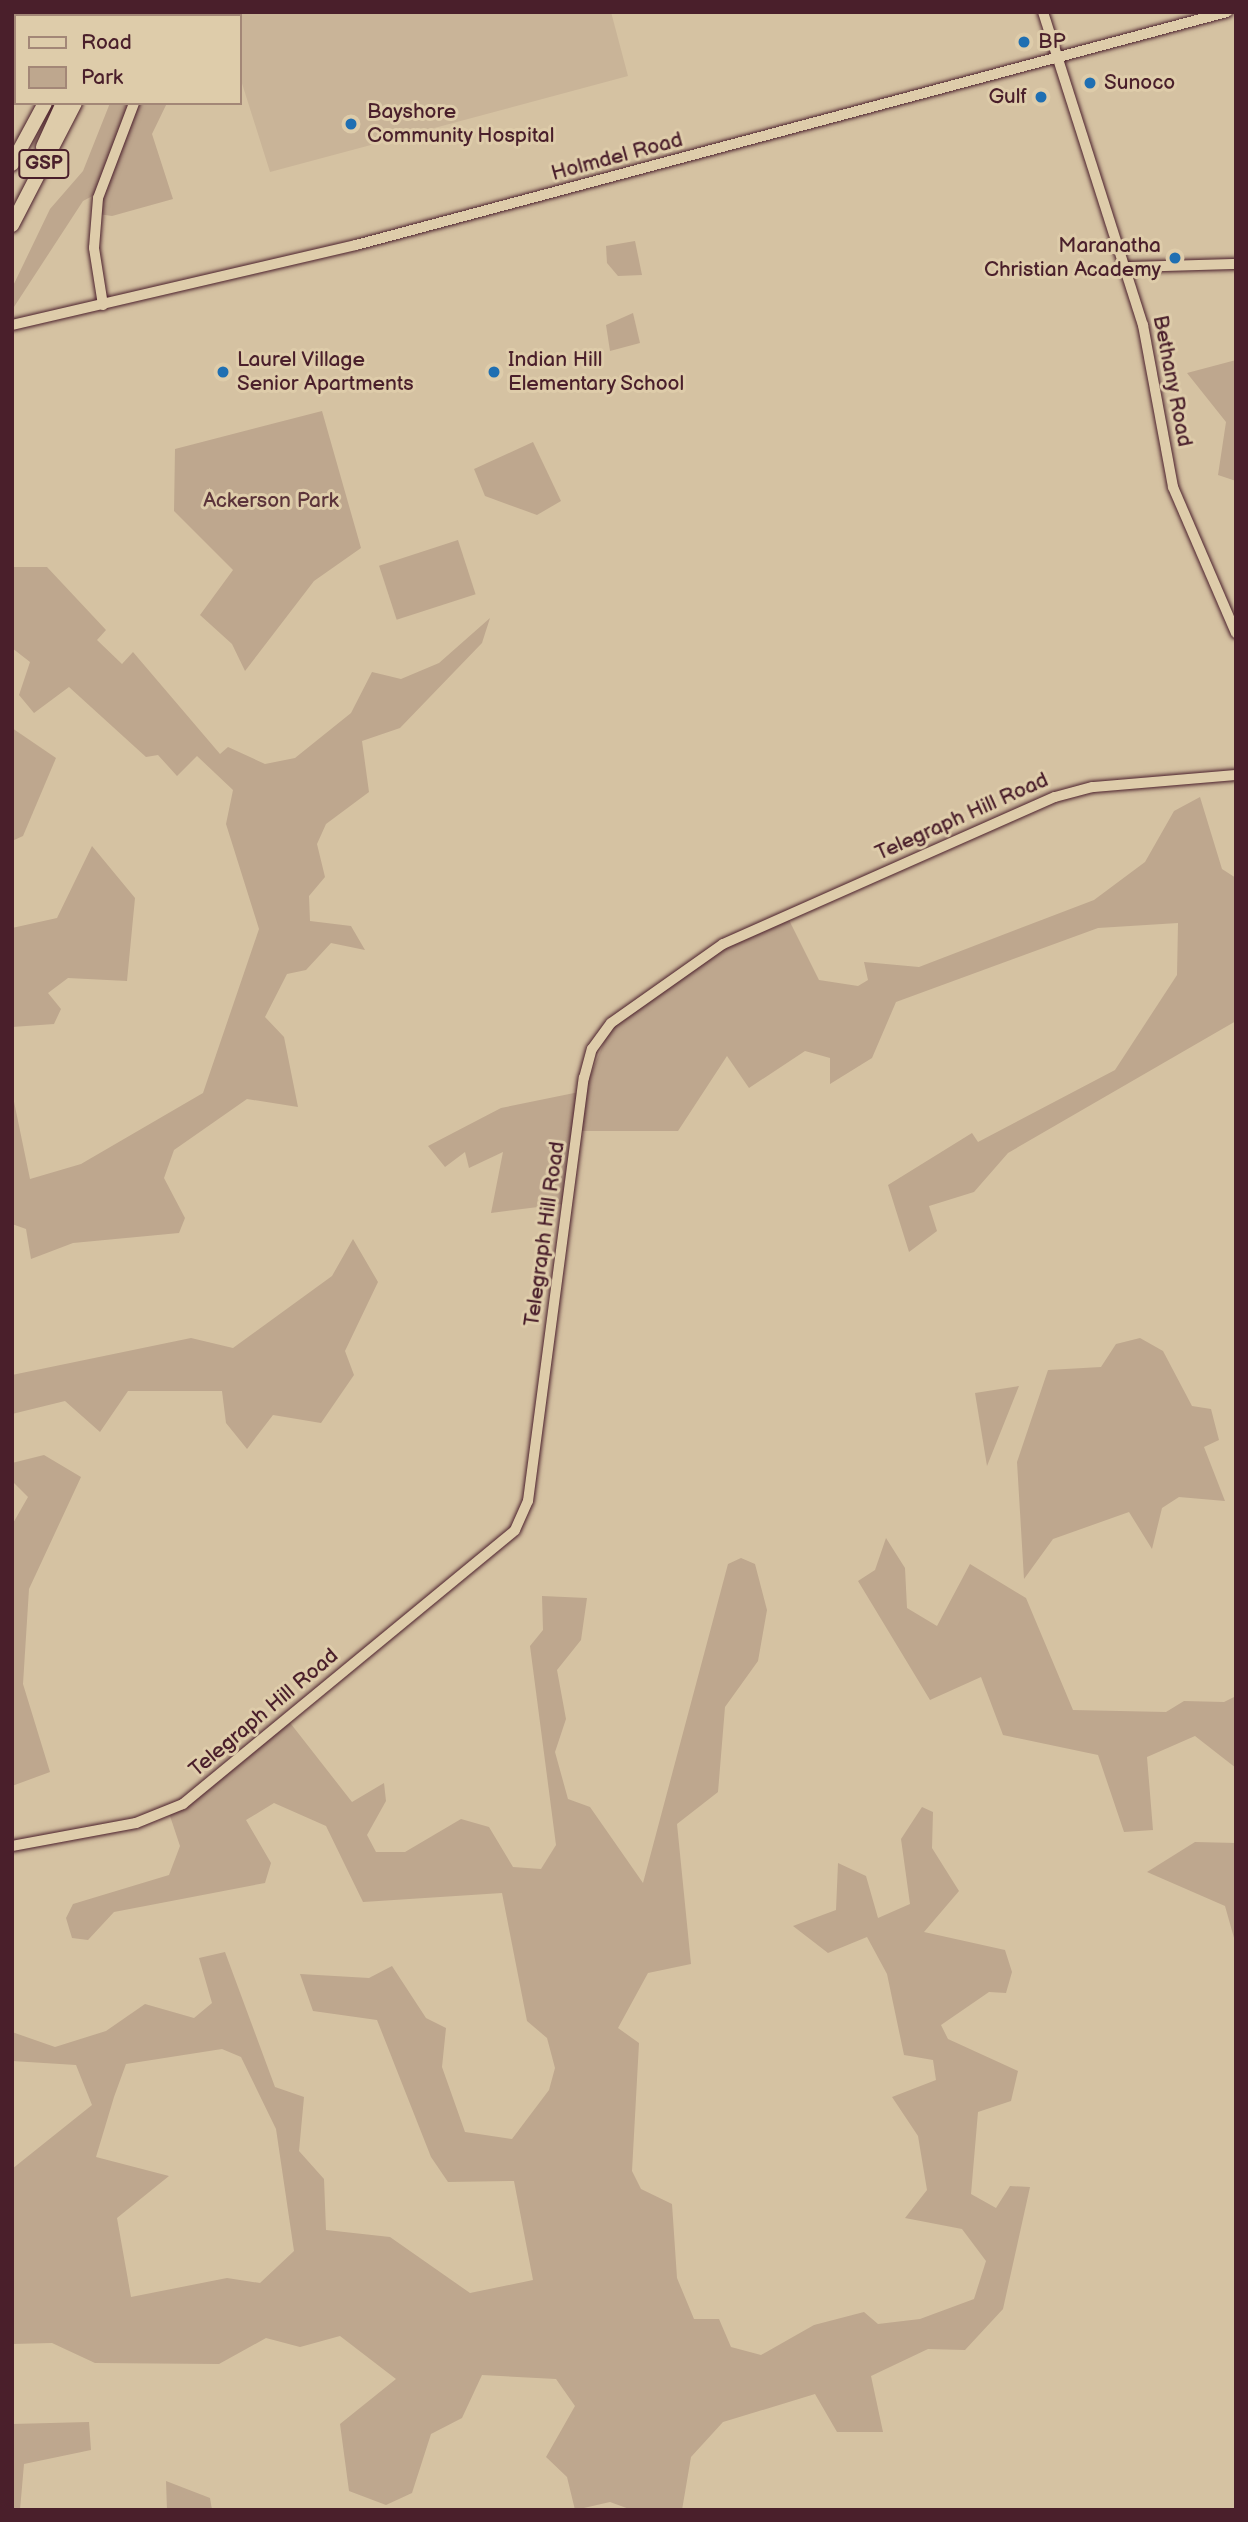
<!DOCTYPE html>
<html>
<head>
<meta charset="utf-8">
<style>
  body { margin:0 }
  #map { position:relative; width:1248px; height:2522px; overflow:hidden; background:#d5c2a2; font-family:"Balsamiq Sans",sans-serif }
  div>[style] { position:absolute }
  .built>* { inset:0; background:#c9b498 }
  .green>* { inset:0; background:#bea78e; transform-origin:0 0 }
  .roads { filter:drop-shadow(0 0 2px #4a1f2b) drop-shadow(0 0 2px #4a1f2b) }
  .secondary>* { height:10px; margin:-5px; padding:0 5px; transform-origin:5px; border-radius:5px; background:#deccaa }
  .highway>* { height:14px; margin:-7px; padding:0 7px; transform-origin:7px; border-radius:7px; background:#deccaa }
  .dots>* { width:19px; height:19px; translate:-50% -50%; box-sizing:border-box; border:4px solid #deccaa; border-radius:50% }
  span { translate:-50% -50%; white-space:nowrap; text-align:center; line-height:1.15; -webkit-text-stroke:6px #deccaa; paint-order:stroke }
  .shield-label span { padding:2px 5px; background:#deccaa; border:2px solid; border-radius:5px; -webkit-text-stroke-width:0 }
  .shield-label { font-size:19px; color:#4a1f2b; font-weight:700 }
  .poi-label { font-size:21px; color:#4a1f2b }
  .left { translate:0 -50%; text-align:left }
  .right { translate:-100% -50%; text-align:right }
  .street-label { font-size:21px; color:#4a1f2b }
  .park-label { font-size:21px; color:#5b333a }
  .frame { position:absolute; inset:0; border:14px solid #4a1f2b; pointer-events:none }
  .legend { position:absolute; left:14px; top:14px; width:228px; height:91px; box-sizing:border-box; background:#deccaa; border:2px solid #a38777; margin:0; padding:9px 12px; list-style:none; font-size:21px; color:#4a1f2b }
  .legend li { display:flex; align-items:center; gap:14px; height:35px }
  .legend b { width:35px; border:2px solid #a38777 }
</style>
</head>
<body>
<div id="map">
  <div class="built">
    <div style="clip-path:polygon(230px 12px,611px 12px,628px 76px,270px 172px,240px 77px,240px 16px)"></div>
  </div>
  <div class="green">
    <div style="clip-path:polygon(110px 103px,167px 103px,152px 134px,173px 199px,112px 216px,98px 214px,100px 192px,83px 201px,12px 310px,12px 288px,50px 209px,83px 171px)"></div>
    <div style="clip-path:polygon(635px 241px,642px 275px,618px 276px,607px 263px,606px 246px)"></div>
    <div style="clip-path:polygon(633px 313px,640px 343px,610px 351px,606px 325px)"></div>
    <div style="clip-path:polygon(1236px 360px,1236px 481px,1218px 475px,1226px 422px,1187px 373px)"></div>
    <div style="clip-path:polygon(322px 411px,361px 548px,314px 581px,245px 671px,232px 644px,200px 615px,233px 570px,174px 511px,175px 449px)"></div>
    <div style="clip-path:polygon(533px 442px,561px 501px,537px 515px,485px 496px,474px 469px)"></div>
    <div style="left:458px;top:540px;width:57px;height:83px;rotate:72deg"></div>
    <div style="clip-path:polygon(12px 567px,47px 567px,106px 630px,97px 640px,122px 664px,133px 652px,220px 754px,228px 747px,265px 764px,295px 758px,351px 713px,372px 672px,401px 679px,439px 663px,490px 618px,482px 643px,400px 728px,362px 741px,369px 792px,326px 824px,317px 844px,325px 877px,309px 896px,310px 921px,351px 926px,365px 950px,331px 943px,306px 970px,287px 974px,265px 1017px,284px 1037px,298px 1107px,247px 1099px,174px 1150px,164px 1178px,185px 1218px,179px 1233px,73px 1243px,31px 1259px,26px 1229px,12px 1224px,12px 1092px,30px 1179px,81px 1164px,203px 1093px,259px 929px,226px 824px,233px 790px,197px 756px,177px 776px,158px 755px,146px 757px,69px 687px,34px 713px,19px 695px,30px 662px,12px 648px)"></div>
    <div style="clip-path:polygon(12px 728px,56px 758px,23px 836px,12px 841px)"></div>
    <div style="clip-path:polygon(1200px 797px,1222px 869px,1236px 878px,1236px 1021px,1008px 1153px,974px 1192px,929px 1206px,937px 1231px,909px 1252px,888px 1185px,972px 1133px,978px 1142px,1115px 1070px,1177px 975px,1178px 923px,1098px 928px,896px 1002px,872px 1058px,830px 1084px,830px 1058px,805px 1051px,749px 1088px,727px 1056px,678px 1131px,578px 1131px,570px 1203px,491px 1213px,503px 1152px,469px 1168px,465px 1152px,445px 1167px,428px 1146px,501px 1108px,584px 1091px,614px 1018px,713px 949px,787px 916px,819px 980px,858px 986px,868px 980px,864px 962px,919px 967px,1094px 900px,1145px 862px,1174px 811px)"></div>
    <div style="clip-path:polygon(92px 846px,135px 898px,127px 981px,68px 978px,48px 993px,61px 1009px,54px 1024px,12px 1027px,12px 928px,57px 918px)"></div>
    <div style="clip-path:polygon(353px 1239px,378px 1282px,345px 1351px,354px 1375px,321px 1423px,273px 1415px,247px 1449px,226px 1423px,222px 1391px,128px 1391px,100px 1432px,65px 1401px,12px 1414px,12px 1375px,191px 1338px,233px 1348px,332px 1276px)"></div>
    <div style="clip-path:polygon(1140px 1338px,1163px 1351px,1192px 1406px,1211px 1409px,1219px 1440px,1204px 1447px,1225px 1501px,1179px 1497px,1162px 1508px,1152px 1549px,1129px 1512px,1053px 1539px,1024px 1579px,1017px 1462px,1048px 1370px,1101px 1367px,1116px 1344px)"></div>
    <div style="clip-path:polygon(1019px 1386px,987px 1466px,975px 1393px)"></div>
    <div style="clip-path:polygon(44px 1455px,81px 1477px,29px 1589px,23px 1684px,50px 1772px,12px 1786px,12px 1525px,28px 1497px,12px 1481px,12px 1463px)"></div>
    <div style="clip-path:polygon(886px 1538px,905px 1568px,907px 1608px,937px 1626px,970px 1564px,1026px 1598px,1073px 1710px,1166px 1712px,1184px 1701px,1224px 1702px,1236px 1696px,1236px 1768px,1195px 1736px,1147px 1757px,1153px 1830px,1124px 1832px,1098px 1755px,1003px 1735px,981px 1677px,930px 1700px,858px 1581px,875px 1570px)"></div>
    <div style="clip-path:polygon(evenodd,741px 1558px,755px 1564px,767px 1610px,758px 1661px,725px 1707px,718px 1792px,677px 1824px,691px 1964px,648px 1973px,618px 2028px,639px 2043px,632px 2171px,641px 2189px,672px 2204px,677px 2278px,694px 2319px,719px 2319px,731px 2347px,761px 2355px,814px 2325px,864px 2312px,878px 2324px,920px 2319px,974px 2299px,986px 2261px,962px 2229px,905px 2218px,927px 2190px,918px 2136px,892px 2097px,936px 2080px,933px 2060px,904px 2055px,887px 1974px,867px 1937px,828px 1953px,793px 1926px,836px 1910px,838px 1863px,866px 1876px,878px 1918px,910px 1904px,901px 1839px,922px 1807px,933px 1812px,932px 1848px,959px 1891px,924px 1932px,1005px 1950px,1012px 1972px,1006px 1993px,989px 1992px,941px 2025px,948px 2039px,1018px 2071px,1011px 2101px,978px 2112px,971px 2194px,996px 2208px,1010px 2186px,1030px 2187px,1003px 2309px,965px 2350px,928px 2349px,871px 2376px,883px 2432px,837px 2432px,815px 2394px,723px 2422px,691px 2457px,682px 2510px,632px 2510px,610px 2502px,575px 2510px,567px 2477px,546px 2457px,575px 2406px,556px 2379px,482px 2375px,462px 2418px,431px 2434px,412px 2493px,386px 2505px,349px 2491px,340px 2424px,396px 2379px,340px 2336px,300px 2347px,266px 2338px,219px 2364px,95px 2363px,52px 2343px,12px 2344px,12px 2169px,92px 2105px,76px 2065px,12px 2061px,12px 2032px,55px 2047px,106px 2031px,145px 2004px,194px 2018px,212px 2003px,199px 1958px,225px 1952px,275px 2087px,304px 2097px,299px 2151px,324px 2179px,326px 2230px,390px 2237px,470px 2293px,533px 2280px,514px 2181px,448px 2182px,431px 2157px,377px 2020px,313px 2011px,300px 1974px,369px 1978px,392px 1966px,426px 2018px,446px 2028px,442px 2067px,465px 2132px,512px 2139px,549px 2090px,555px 2068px,547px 2038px,527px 2021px,502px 1893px,363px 1902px,326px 1826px,274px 1803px,246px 1820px,271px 1863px,265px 1883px,114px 1912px,88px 1940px,72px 1938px,66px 1918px,73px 1904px,169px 1875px,180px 1846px,169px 1813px,284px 1715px,352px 1802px,384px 1783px,386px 1801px,367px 1835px,376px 1852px,405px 1852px,461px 1819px,489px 1827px,513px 1867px,541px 1869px,556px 1845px,530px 1646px,543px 1630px,542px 1596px,587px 1598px,581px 1640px,557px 1670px,566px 1719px,555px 1752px,568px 1799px,590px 1807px,643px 1883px,728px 1564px,741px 1558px,222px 2049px,241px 2057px,276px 2129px,294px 2251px,260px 2283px,227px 2278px,131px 2297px,117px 2218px,169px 2176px,96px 2157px,114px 2097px,126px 2064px,222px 2049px)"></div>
    <div style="clip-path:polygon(1195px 1842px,1236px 1843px,1236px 1945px,1225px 1906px,1147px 1872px)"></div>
    <div style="clip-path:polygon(89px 2422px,91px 2450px,24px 2464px,20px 2510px,12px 2510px,12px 2424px)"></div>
    <div style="clip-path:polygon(166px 2481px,210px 2498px,212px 2510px,167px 2510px)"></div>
  </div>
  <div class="roads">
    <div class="secondary">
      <div style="left:1043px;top:12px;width:329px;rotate:72.3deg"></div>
      <div style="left:1143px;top:325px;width:165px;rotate:79.5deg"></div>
      <div style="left:1173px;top:487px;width:159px;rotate:66.7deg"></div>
      <div style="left:178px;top:16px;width:4px;rotate:-63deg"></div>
      <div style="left:1127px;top:267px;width:109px;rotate:-1.6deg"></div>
      <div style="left:103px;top:305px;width:58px;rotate:-99deg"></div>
      <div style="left:94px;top:248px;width:50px;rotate:-85.4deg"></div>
      <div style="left:98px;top:198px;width:102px;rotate:-69.2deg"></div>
      <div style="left:12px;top:325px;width:353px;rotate:-13.1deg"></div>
      <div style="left:356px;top:245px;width:902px;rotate:-14.98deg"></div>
      <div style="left:12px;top:1846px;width:126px;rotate:-10.5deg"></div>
      <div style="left:136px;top:1823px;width:51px;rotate:-22deg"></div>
      <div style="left:183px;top:1804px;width:430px;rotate:-39.5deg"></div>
      <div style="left:515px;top:1530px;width:32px;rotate:-66deg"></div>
      <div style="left:528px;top:1501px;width:427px;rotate:-82.5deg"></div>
      <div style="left:584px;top:1078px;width:30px;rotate:-75deg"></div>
      <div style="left:592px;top:1049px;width:32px;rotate:-54deg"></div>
      <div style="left:611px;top:1023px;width:137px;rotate:-35.2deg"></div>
      <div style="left:723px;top:944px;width:363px;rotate:-23.9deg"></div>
      <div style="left:1055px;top:797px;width:39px;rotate:-15deg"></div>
      <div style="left:1093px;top:787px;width:144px;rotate:-4.8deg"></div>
    </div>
    <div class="highway">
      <div style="left:93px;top:16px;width:4px;rotate:-76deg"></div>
      <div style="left:120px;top:16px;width:4px;rotate:-63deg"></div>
      <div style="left:43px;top:147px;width:48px;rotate:-65.6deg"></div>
      <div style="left:12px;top:164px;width:69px;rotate:-61.6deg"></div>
      <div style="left:12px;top:225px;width:137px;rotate:-62.7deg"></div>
    </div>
  </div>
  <div class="dots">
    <div style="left:1024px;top:42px;background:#1f6fb2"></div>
    <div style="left:1090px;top:83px;background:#1f6fb2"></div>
    <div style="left:1041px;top:97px;background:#1f6fb2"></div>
    <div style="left:351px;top:124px;background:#1f6fb2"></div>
    <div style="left:1175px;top:258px;background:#1f6fb2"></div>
    <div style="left:223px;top:372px;background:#1f6fb2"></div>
    <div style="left:494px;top:372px;background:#1f6fb2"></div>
  </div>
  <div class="shield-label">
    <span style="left:44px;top:164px">GSP</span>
  </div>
  <div class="poi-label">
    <span class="left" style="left:1038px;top:42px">BP</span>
    <span class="left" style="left:1104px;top:83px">Sunoco</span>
    <span class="right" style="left:1027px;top:97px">Gulf</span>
    <span class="left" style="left:367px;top:124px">Bayshore<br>Community Hospital</span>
    <span class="right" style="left:1161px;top:258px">Maranatha<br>Christian Academy</span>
    <span class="left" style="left:237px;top:372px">Laurel Village<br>Senior Apartments</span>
    <span class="left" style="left:508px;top:372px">Indian Hill<br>Elementary School</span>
  </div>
  <div class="street-label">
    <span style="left:617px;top:157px;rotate:-15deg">Holmdel Road</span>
    <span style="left:1172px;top:381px;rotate:79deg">Bethany Road</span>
    <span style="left:962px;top:817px;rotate:-24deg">Telegraph Hill Road</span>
    <span style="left:545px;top:1234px;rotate:-82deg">Telegraph Hill Road</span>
    <span style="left:264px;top:1713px;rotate:-40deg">Telegraph Hill Road</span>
  </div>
  <div class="park-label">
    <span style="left:271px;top:501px">Ackerson Park</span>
  </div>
  <div class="frame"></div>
  <ul class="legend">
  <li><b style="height:9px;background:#deccaa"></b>Road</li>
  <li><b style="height:19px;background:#bea78e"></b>Park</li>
  </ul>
</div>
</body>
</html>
